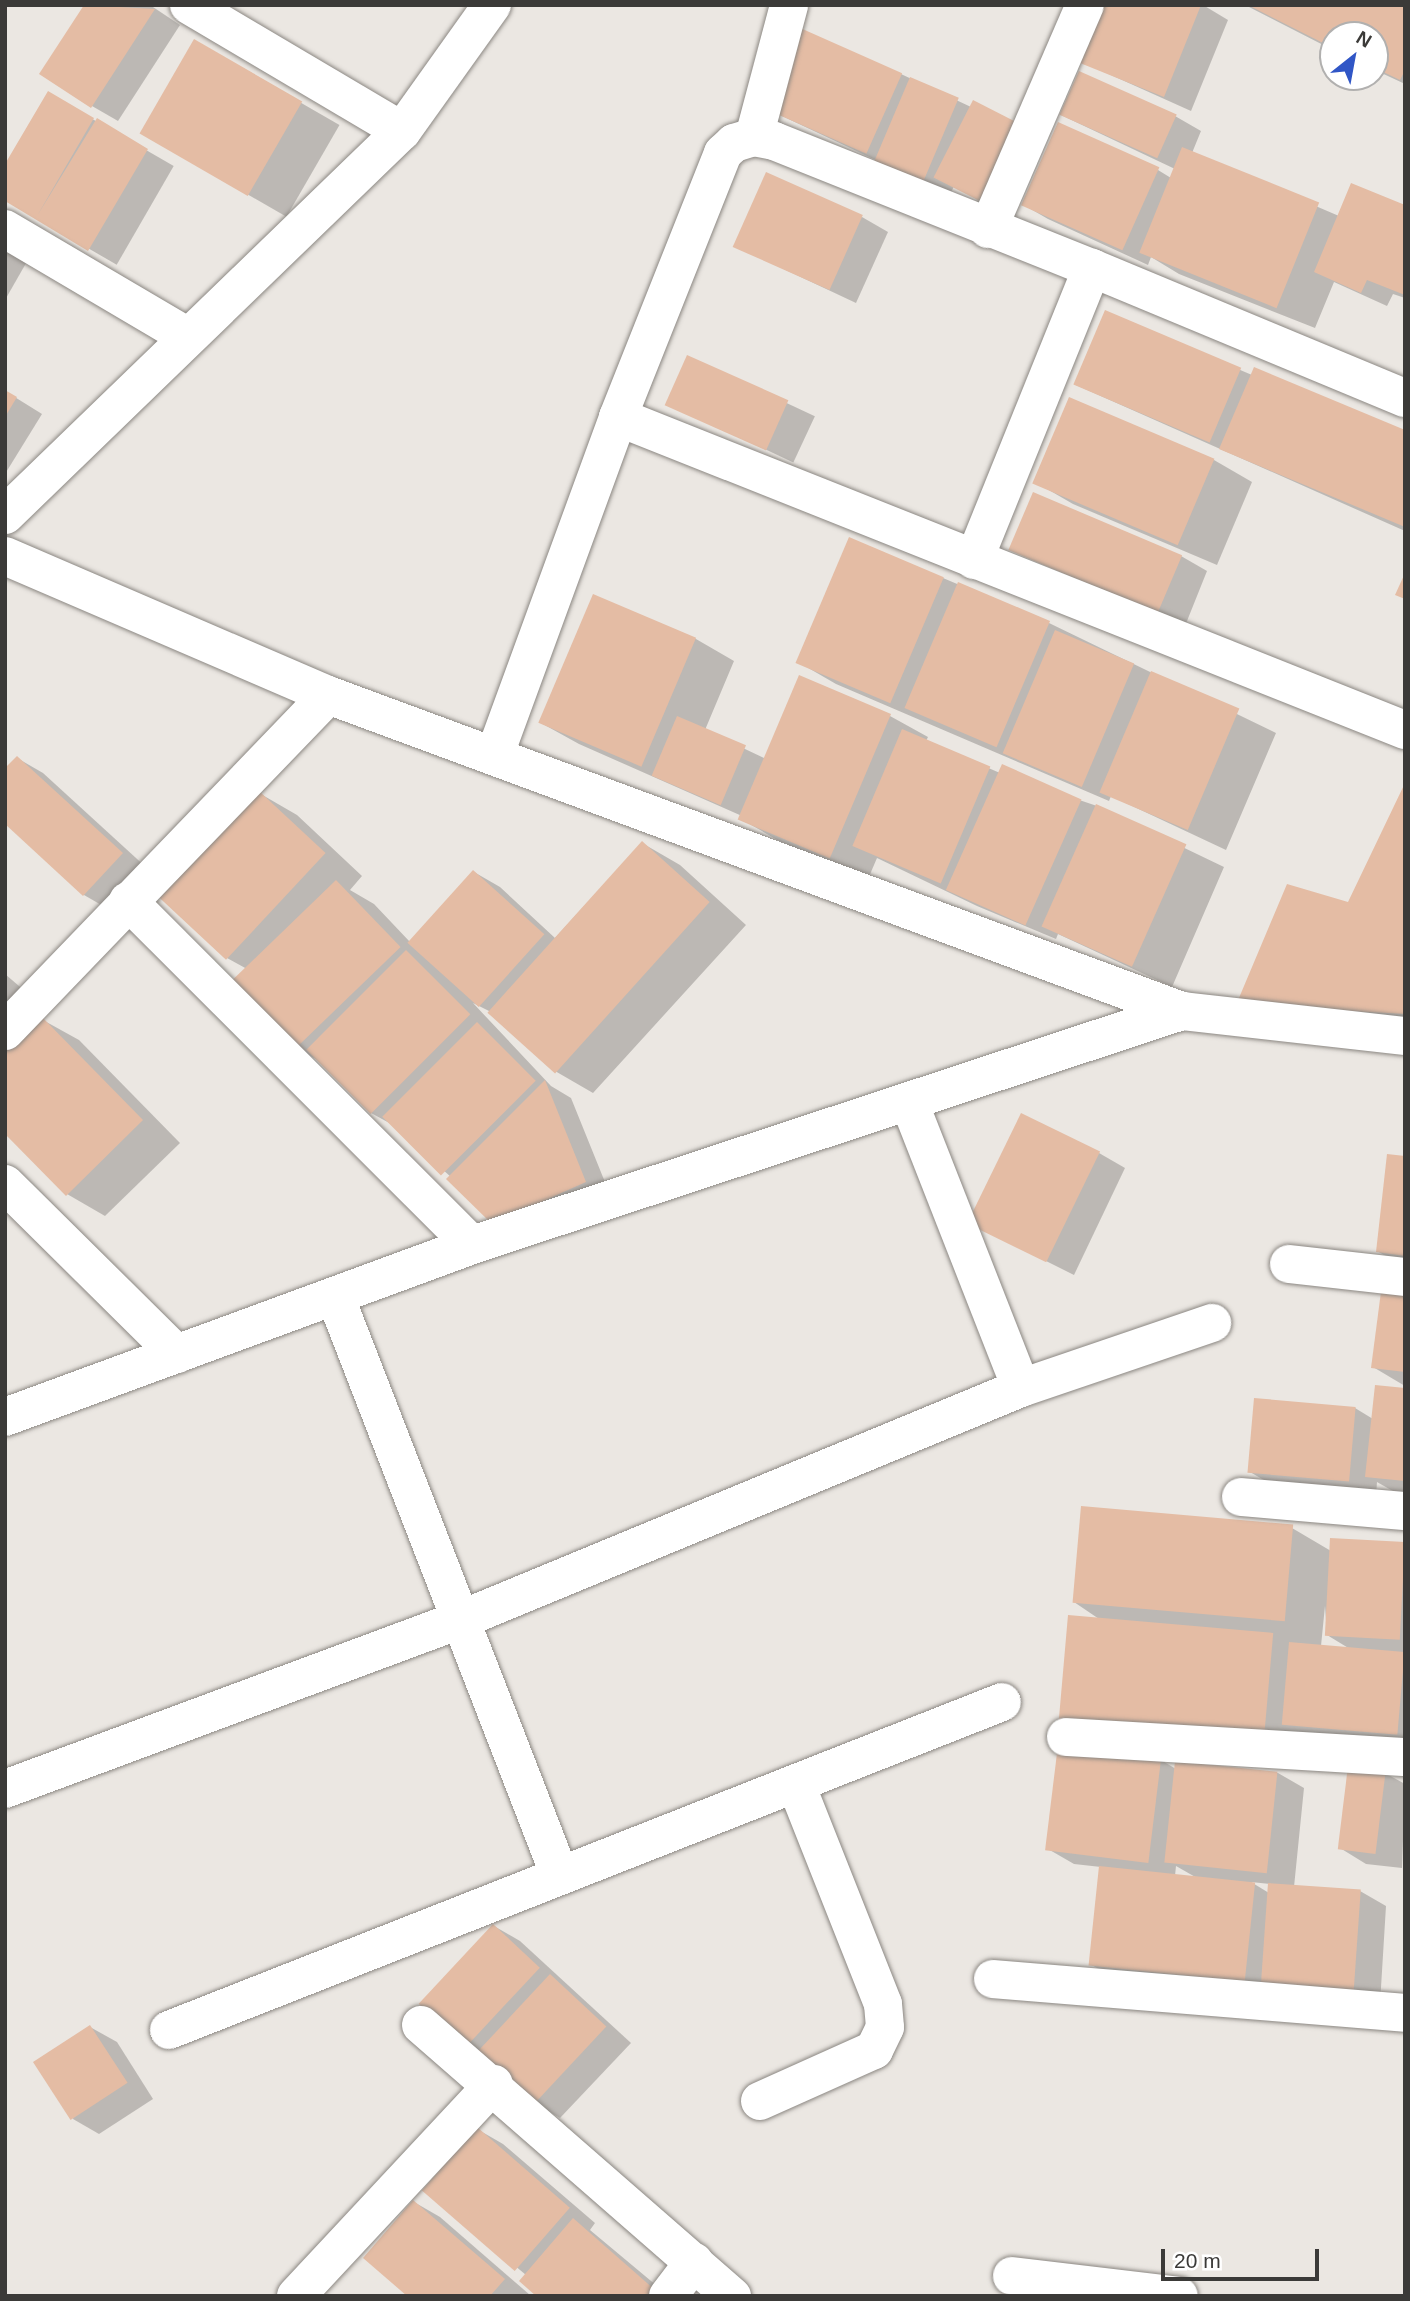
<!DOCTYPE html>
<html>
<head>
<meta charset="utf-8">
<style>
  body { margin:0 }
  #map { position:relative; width:1410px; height:2301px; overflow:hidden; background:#ebe7e2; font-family:Arial,sans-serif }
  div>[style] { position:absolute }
  .shadow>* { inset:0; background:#0003; transform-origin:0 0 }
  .building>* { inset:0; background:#e4bca4; transform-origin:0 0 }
  .roads { filter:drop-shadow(0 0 2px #8b8782) drop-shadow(0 0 2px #8b8782) }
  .minor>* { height:38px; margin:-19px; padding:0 19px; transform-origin:19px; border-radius:19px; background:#fff }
  .tertiary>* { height:38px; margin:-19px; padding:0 19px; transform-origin:19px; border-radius:19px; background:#fff }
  span { translate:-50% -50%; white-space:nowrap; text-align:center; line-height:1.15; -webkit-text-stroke:7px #fff; paint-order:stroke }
  .frame { position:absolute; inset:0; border:7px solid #3b3a38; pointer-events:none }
  .north { position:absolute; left:1319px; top:21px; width:70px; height:70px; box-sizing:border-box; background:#fff; border:2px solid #b1b0af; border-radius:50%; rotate:31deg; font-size:19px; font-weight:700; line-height:28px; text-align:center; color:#3b3a38 }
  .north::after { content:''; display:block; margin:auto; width:24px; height:32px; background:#3056c6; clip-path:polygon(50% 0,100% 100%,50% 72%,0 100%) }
  .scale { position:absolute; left:1161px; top:2249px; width:158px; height:32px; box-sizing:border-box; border:4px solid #3b3a38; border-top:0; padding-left:9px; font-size:21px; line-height:24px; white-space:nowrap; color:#3b3a38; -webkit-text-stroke:5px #fff; paint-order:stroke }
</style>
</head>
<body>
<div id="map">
  <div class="shadow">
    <div style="clip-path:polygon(86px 5px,150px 5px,180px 25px,118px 121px,92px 106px)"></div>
    <div style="clip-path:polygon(1105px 5px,1203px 5px,1228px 20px,1191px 111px,1082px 62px)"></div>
    <div style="clip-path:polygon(1405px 5px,1405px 84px,1375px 70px,1375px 35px,1333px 35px,1333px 50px,1249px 7px)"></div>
    <div style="left:194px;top:41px;width:168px;height:106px;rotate:30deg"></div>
    <div style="clip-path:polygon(901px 74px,971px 107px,1009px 214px,954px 186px,950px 195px,765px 108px)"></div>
    <div style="left:49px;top:94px;width:144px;height:114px;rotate:30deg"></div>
    <div style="clip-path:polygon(1061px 115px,1175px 116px,1201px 131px,1192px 153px,1339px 216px,1405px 207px,1405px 298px,1393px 294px,1387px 306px,1334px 282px,1315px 328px,1179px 274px,1151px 257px,1148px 265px,1048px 219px,1022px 204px,1158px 170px,1171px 178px,1175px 169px)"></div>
    <div style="clip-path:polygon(862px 217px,888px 232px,856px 303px,735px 246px)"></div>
    <div style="clip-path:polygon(5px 244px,29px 258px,5px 300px)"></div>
    <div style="clip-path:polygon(1106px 313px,1252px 375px,1405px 432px,1405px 531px,1076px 385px)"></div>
    <div style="left:688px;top:357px;width:140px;height:51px;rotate:25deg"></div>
    <div style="clip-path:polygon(5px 391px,42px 414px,5px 474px)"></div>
    <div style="clip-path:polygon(1214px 460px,1252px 482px,1217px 565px,1073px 504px,1035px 482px)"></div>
    <div style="clip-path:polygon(1010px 549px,1181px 556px,1207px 571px,1185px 626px)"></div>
    <div style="clip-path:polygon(943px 578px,1049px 623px,1276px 733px,1226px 850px,1111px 796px,1109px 801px,836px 684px,798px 662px)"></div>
    <div style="clip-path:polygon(594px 596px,696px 639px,734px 661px,705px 730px,766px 759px,890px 716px,928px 737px,926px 741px,1000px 773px,1097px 806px,1224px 867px,1172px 987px,1058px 934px,1056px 939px,977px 906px,877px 858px,868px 879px,779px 841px,741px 819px,742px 816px,579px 744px,541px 723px)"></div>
    <div style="clip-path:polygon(17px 758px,43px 773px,148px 869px,110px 910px,84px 895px)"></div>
    <div style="clip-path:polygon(1405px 787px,1405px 1038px,1286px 1032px,1349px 904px)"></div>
    <div style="clip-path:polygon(259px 793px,297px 815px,362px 876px,350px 890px,374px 904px,410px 942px,474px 872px,500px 887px,555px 938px,642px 843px,680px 865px,746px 925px,593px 1093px,555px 1071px,489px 1011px,473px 1003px,551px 1086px,571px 1098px,611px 1197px,519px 1238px,393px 1125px,371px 1113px,321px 1062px,295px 1047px,247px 969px,227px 958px,162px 897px)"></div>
    <div style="clip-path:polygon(5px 974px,26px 992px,5px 1016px)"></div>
    <div style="clip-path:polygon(41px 1019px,79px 1040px,180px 1143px,105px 1216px,67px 1194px)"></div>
    <div style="clip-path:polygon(1099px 1153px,1125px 1168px,1074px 1275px,970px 1223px)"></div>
    <div style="clip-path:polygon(1405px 1158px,1405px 1267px,1377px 1251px)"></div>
    <div style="clip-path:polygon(1405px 1289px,1405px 1386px,1373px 1367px)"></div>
    <div style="clip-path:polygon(1405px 1390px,1405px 1498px,1377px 1482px,1376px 1496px,1276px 1487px,1250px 1472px,1355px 1408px,1373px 1419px)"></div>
    <div style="clip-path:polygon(evenodd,1292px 1528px,1331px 1551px,1405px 1544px,1405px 1753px,1301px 1756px,1074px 1602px,1292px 1528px,1325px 1606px,1327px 1635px,1350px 1649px,1321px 1646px,1325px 1606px)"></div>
    <div style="clip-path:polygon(evenodd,1161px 1760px,1176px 1769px,1278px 1773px,1304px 1788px,1294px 1887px,1360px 1891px,1386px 1906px,1380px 2004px,1128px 1986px,1090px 1964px,1101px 1867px,1074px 1864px,1048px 1849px,1161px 1760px,1176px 1866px,1197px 1878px,1175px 1876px,1176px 1866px,1161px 1760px,1251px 1882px,1270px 1884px,1269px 1893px,1251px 1882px)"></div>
    <div style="clip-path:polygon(1385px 1773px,1405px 1784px,1402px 1868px,1366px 1864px,1340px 1848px)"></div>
    <div style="clip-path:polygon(494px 1926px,520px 1941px,631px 2043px,560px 2118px,534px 2103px,465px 2046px)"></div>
    <div style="clip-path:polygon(90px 2027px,117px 2042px,153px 2099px,99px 2134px,73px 2119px)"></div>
    <div style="clip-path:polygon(477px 2129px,503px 2144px,595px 2223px,590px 2230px,669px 2296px,526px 2275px,424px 2190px)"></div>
    <div style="clip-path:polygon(414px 2202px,440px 2217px,530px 2295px,409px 2296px)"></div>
  </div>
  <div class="building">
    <div style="clip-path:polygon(84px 5px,155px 9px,91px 108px,39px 74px)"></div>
    <div style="clip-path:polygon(1103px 5px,1201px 5px,1164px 97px,1080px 63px)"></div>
    <div style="clip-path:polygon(1248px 5px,1405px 5px,1405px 70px,1400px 80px,1375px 68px,1375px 35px,1333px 35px,1333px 48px)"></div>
    <div style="left:798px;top:27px;width:114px;height:88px;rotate:24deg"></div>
    <div style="left:194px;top:39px;width:125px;height:109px;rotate:30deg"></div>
    <div style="left:1079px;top:71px;width:107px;height:48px;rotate:24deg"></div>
    <div style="left:910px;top:77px;width:53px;height:92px;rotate:23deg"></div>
    <div style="clip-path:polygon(48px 91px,94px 118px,37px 216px,97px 118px,148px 149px,88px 251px,5px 201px,5px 164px)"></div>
    <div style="left:973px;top:100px;width:53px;height:87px;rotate:27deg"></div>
    <div style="left:1058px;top:122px;width:111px;height:91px;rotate:24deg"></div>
    <div style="left:1182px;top:147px;width:148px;height:114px;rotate:22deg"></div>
    <div style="left:766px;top:172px;width:106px;height:82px;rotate:24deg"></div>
    <div style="clip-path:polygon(1351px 183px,1405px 205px,1405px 295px,1367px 280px,1361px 293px,1314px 272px)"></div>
    <div style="left:1105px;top:310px;width:148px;height:81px;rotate:23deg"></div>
    <div style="left:687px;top:355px;width:111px;height:55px;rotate:24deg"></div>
    <div style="clip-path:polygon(1254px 367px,1405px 430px,1405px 527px,1219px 449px)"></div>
    <div style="clip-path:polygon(5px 390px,17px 397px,5px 417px)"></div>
    <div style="left:1069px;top:397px;width:158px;height:94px;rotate:23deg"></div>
    <div style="left:1033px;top:492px;width:162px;height:63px;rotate:23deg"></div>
    <div style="left:849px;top:537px;width:103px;height:137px;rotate:23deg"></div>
    <div style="clip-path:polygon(1405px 573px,1405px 599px,1395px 595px)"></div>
    <div style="left:958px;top:582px;width:100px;height:137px;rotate:23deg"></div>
    <div style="left:593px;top:594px;width:112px;height:140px;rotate:23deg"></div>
    <div style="left:1055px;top:630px;width:86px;height:134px;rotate:23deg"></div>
    <div style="left:1151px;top:671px;width:96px;height:132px;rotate:23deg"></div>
    <div style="left:799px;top:675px;width:100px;height:157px;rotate:23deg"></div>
    <div style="left:677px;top:716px;width:75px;height:65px;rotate:23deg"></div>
    <div style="left:902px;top:729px;width:96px;height:127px;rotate:23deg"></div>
    <div style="clip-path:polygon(17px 756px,123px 853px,83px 896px,5px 824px,5px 768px)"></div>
    <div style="left:1002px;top:764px;width:87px;height:138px;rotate:24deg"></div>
    <div style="clip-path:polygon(1405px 783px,1405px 1014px,1236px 1005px,1287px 884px,1348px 902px)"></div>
    <div style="left:259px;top:791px;width:91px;height:146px;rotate:43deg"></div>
    <div style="left:1096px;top:804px;width:99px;height:134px;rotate:24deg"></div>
    <div style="left:642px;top:841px;width:91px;height:231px;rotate:42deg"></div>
    <div style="left:473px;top:870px;width:96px;height:98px;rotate:42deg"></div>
    <div style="left:336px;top:880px;width:93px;height:148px;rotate:46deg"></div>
    <div style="left:406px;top:950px;width:91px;height:141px;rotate:45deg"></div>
    <div style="clip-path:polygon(41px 1016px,143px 1120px,66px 1196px,5px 1134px,5px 1052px)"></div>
    <div style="left:477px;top:1022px;width:83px;height:134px;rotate:45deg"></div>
    <div style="clip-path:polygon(545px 1080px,586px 1182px,492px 1224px,446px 1179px)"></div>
    <div style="left:1021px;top:1113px;width:88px;height:123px;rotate:26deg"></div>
    <div style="clip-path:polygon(1387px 1154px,1405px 1156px,1405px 1256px,1376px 1252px)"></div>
    <div style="clip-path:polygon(1382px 1284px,1405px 1287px,1405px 1372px,1371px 1368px)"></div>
    <div style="clip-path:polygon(1375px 1385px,1405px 1388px,1405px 1481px,1365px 1477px)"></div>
    <div style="left:1254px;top:1398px;width:102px;height:75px;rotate:5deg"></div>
    <div style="left:1081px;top:1506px;width:213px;height:97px;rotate:5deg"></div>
    <div style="left:1330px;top:1538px;width:75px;height:98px;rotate:3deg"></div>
    <div style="left:1068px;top:1615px;width:206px;height:107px;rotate:5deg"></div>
    <div style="left:1289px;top:1642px;width:116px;height:83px;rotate:5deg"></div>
    <div style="left:1058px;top:1745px;width:104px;height:106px;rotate:7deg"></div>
    <div style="left:1175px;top:1761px;width:103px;height:102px;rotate:6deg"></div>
    <div style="left:1348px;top:1766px;width:38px;height:84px;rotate:7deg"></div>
    <div style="left:1099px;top:1866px;width:157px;height:100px;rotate:6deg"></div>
    <div style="left:1268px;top:1883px;width:93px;height:101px;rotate:4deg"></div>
    <div style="left:493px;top:1924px;width:64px;height:109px;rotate:43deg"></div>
    <div style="left:550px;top:1974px;width:77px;height:106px;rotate:43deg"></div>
    <div style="left:90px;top:2025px;width:69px;height:68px;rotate:57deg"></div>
    <div style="left:477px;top:2127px;width:123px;height:84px;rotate:41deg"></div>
    <div style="clip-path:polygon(413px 2200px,505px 2279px,490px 2296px,407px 2296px,363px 2258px)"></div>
    <div style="clip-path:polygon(573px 2218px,655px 2290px,650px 2296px,536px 2296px,519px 2281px)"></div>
  </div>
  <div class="roads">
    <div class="minor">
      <div style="left:189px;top:5px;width:247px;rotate:30.6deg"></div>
      <div style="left:754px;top:137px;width:137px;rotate:-75.1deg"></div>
      <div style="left:5px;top:229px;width:211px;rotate:30.5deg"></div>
      <div style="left:988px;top:229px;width:244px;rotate:-66.6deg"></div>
      <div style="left:618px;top:417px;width:284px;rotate:-68.3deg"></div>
      <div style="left:723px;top:153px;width:15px;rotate:-42deg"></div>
      <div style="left:734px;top:143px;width:21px;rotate:-17deg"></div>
      <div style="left:754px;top:137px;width:20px;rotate:11deg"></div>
      <div style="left:774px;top:141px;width:342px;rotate:21.8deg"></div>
      <div style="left:1092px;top:268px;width:339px;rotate:22.6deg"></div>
      <div style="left:5px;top:515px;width:552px;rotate:-44.05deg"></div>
      <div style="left:402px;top:131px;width:155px;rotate:-54.5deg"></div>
      <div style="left:5px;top:556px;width:352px;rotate:23.3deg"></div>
      <div style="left:328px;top:695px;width:911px;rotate:20.31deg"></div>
      <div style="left:974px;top:560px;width:315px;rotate:-68deg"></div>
      <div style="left:495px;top:754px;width:359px;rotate:-69.9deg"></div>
      <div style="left:618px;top:417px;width:847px;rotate:21.69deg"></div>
      <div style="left:128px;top:901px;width:486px;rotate:45deg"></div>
      <div style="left:5px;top:1031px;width:466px;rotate:-46.1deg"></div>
      <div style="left:909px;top:1102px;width:307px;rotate:68.6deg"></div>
      <div style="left:5px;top:1184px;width:242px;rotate:44.7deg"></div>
      <div style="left:1289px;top:1264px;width:117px;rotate:6.4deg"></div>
      <div style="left:335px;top:1296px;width:622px;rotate:68.8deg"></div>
      <div style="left:1241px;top:1497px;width:165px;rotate:4.9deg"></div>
      <div style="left:1066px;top:1737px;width:340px;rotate:3.4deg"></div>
      <div style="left:5px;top:1789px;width:485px;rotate:-20.4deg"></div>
      <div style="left:460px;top:1620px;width:607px;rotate:-22.47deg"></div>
      <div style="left:1021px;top:1388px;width:202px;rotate:-18.8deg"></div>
      <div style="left:993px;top:1979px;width:413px;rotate:4.7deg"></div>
      <div style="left:421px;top:2025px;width:413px;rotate:41.1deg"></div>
      <div style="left:169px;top:2030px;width:895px;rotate:-21.49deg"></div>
      <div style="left:760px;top:2101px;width:125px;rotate:-24.1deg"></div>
      <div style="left:874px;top:2050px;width:25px;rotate:-64deg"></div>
      <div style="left:885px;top:2027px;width:23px;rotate:-95deg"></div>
      <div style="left:883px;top:2004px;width:237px;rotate:-111.6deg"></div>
      <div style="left:1012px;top:2276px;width:168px;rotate:6.8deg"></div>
      <div style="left:296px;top:2296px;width:290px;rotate:-47deg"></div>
      <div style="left:668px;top:2296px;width:43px;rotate:-52.6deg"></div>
    </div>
    <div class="tertiary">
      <div style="left:5px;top:1417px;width:498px;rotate:-20.2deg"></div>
      <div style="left:472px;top:1245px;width:748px;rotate:-18.24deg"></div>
      <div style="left:1182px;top:1011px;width:224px;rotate:6.4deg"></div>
    </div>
  </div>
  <div class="frame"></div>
  <div class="north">N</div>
  <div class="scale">20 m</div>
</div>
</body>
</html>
